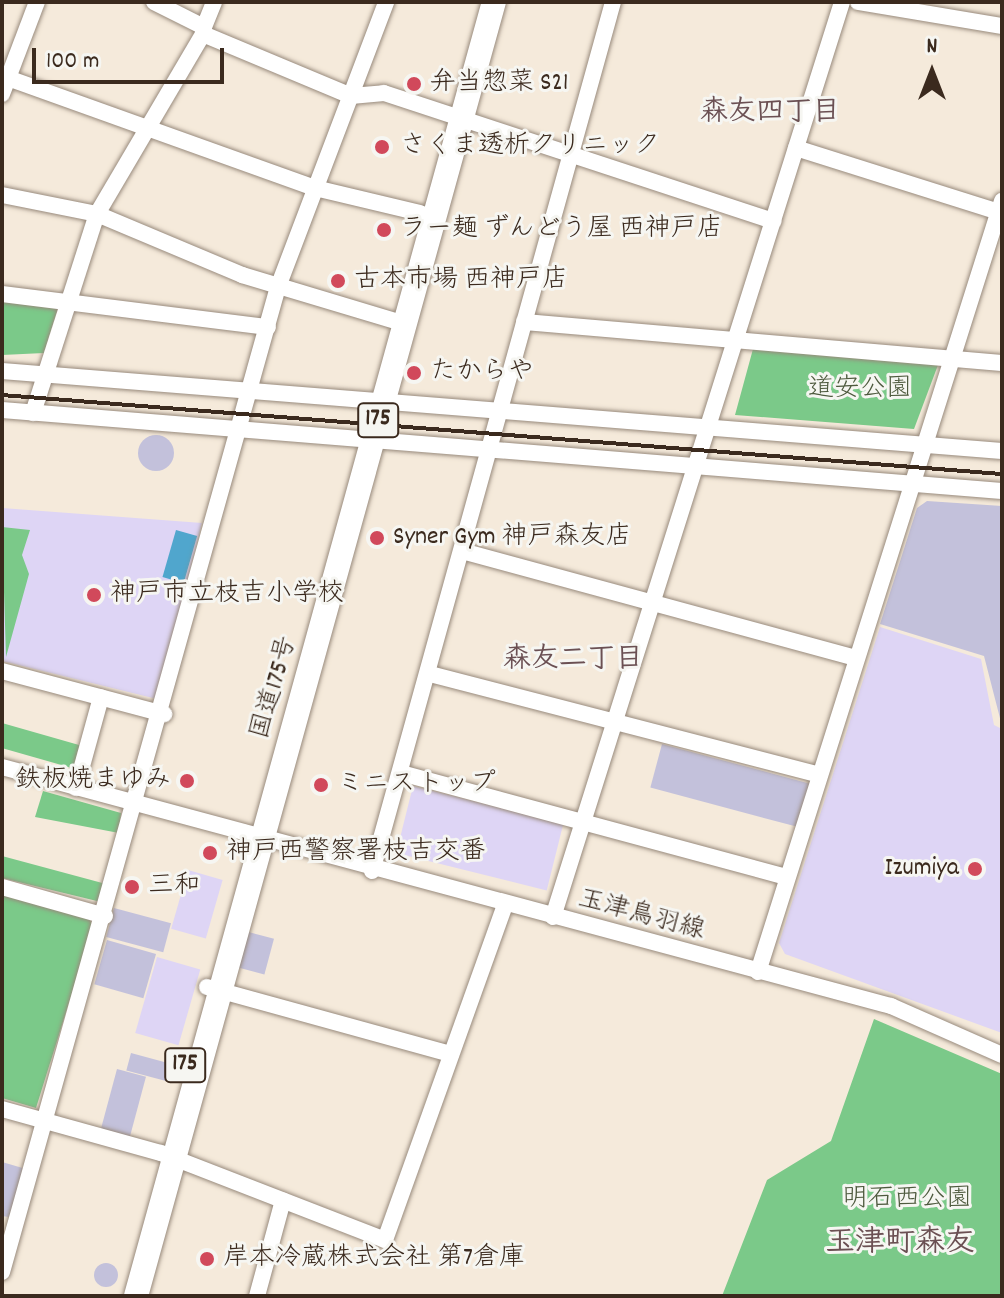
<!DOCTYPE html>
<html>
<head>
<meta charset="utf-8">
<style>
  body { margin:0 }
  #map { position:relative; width:1004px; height:1298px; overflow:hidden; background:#f5eadb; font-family:Dekko,"Klee One",sans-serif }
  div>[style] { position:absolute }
  .built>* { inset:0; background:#ded5f5; transform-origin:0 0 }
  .industrial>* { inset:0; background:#c3c1db; transform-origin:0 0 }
  .round { border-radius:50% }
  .green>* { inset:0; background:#7bc989; transform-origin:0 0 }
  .water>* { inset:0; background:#50a6cd; transform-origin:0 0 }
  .roads { filter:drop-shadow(0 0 2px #988a7c) drop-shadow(0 0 2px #988a7c) }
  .minor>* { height:16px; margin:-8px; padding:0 8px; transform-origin:8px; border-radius:8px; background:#fff }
  .highway>* { height:24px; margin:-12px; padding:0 12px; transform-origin:12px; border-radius:12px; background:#fff }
  .rail>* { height:4px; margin:-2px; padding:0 2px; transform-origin:2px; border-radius:2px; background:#3b2a1e }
  .dots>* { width:22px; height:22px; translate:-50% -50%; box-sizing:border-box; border:4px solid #f6f6f2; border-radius:50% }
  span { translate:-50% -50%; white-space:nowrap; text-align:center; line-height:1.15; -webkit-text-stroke:6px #f6f6f2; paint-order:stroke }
  .shield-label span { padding:2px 6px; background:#f6f6f2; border:2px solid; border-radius:6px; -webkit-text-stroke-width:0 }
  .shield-label { font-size:24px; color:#3b2a1e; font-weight:700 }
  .poi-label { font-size:26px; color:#3b2a1e }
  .left { translate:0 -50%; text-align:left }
  .right { translate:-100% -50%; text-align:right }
  .park-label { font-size:26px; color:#4e5a3e }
  .street-label { font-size:26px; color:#3b2a1e }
  .neighbourhood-label { font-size:28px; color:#6b5053; font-weight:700 }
  .quarter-label { font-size:30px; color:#6b5053; font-weight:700 }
  .frame { position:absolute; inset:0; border:4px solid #3b2a1e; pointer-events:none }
  .north { position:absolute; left:892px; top:32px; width:80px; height:80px; -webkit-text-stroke:6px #f6f6f2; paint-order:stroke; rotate:0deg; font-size:22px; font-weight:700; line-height:32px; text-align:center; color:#3b2a1e }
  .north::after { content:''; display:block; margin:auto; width:28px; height:36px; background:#3b2a1e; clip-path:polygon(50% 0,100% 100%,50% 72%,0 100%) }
  .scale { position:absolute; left:32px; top:48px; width:192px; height:36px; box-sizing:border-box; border:4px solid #3b2a1e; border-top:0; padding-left:10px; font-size:24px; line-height:28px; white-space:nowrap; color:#3b2a1e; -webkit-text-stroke:6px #f6f6f2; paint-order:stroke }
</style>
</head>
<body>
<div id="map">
  <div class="built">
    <div style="clip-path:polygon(2px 508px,202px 523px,157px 699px,2px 661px)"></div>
    <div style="clip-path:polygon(880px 627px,981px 659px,994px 725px,1002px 729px,1002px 1033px,785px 954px,779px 943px)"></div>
    <div style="left:413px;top:786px;width:155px;height:69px;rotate:14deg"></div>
    <div style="left:188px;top:870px;width:36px;height:61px;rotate:16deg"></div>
    <div style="left:157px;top:957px;width:45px;height:79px;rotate:16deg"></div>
  </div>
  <div class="industrial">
    <div class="round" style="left:138px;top:435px;width:36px;height:36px"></div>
    <div style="clip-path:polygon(927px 501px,1002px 506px,1002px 726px,984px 656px,880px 624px,917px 508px)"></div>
    <div style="left:662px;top:744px;width:157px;height:45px;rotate:15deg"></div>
    <div style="left:114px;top:908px;width:59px;height:30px;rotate:15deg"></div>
    <div style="left:245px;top:931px;width:30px;height:37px;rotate:15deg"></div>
    <div style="left:107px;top:940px;width:51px;height:46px;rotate:16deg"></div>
    <div style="left:131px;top:1053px;width:43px;height:18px;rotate:15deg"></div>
    <div style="left:117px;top:1069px;width:30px;height:64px;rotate:15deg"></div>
    <div style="clip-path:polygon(2px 1162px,26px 1169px,9px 1217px,2px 1216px)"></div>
    <div class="round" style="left:94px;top:1263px;width:24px;height:24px"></div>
  </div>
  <div class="green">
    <div style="clip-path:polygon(2px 298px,58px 308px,44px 353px,2px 355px)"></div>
    <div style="clip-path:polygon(753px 349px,938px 365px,914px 429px,735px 415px)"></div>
    <div style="clip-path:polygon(2px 527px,30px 530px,22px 555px,29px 574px,6px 657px)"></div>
    <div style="left:2px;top:723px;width:81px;height:24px;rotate:16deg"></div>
    <div style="clip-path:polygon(43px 791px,121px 813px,119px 833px,35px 817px)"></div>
    <div style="clip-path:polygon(2px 856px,106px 884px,101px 902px,2px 878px)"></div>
    <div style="clip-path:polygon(2px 892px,88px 917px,93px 926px,36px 1108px,2px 1098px)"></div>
    <div style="clip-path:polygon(874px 1019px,1002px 1074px,1002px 1296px,722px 1296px,767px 1180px,831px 1141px)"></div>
  </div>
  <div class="water">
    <div style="left:176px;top:530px;width:22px;height:49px;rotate:16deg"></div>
  </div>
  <div class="roads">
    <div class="minor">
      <div style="left:154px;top:2px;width:56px;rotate:26.6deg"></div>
      <div style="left:204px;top:27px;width:7px;rotate:98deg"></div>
      <div style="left:203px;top:34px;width:160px;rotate:22.7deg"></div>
      <div style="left:351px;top:96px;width:33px;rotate:-5deg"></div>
      <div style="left:384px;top:93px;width:410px;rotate:18.2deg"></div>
      <div style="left:858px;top:2px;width:146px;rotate:9.5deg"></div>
      <div style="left:204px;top:27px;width:27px;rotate:-68deg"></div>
      <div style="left:2px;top:76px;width:332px;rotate:19.7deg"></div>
      <div style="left:315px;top:188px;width:108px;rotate:13.4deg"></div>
      <div style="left:2px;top:94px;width:98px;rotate:-69.2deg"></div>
      <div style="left:796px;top:148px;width:216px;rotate:17.5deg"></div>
      <div style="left:2px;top:195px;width:97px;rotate:11.3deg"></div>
      <div style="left:97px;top:214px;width:157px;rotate:22.8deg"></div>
      <div style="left:242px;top:275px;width:170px;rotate:16.7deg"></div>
      <div style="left:2px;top:294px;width:268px;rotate:7.1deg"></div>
      <div style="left:524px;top:322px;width:480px;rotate:4.9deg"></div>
      <div style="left:2px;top:371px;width:1003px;rotate:4.57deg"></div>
      <div style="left:2px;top:410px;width:1003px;rotate:4.63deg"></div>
      <div style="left:33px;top:413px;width:209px;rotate:-72.2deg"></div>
      <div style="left:97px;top:214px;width:209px;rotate:-59.5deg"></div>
      <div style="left:462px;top:551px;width:408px;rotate:15.2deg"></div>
      <div style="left:2px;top:671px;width:168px;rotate:14.9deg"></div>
      <div style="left:430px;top:674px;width:400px;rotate:14.5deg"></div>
      <div style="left:2px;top:767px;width:921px;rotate:15.05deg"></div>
      <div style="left:891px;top:1006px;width:121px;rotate:23.8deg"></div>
      <div style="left:401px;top:773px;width:400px;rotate:15.1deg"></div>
      <div style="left:76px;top:788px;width:94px;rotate:-74.6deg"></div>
      <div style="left:372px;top:871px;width:902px;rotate:-74.5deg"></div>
      <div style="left:2px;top:887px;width:107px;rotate:15.7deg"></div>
      <div style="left:553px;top:917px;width:960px;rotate:-72.47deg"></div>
      <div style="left:758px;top:972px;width:809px;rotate:-72.44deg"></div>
      <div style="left:207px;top:987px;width:253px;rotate:15.4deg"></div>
      <div style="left:2px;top:1109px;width:165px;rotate:15.5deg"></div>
      <div style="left:161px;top:1153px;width:240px;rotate:21.2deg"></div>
      <div style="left:385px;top:1240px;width:354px;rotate:-70.3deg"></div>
      <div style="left:2px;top:1272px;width:1023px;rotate:-74.35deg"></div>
      <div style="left:278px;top:287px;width:305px;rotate:-69.2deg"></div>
      <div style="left:257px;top:1296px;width:99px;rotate:-74.8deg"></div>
    </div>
    <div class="highway">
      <div style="left:136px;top:1296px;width:1343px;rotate:-74.54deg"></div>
    </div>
  </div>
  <div class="rail">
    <div style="left:2px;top:395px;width:1003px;rotate:4.52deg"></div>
  </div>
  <div class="dots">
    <div style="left:414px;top:84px;background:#d1495b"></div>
    <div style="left:382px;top:147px;background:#d1495b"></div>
    <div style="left:384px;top:230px;background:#d1495b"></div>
    <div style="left:338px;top:281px;background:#d1495b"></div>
    <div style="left:414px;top:373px;background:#d1495b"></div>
    <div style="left:377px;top:538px;background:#d1495b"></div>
    <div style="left:94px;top:595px;background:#d1495b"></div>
    <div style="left:187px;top:781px;background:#d1495b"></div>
    <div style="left:321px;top:785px;background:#d1495b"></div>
    <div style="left:210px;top:853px;background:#d1495b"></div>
    <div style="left:975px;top:869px;background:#d1495b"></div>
    <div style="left:132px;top:887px;background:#d1495b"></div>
    <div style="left:207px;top:1259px;background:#d1495b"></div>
  </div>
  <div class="shield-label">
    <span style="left:378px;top:420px">175</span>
    <span style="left:185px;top:1065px">175</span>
  </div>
  <div class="poi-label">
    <span class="left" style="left:430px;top:84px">弁当惣菜 S21</span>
    <span class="left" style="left:400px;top:147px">さくま透析クリニック</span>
    <span class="left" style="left:400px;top:230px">ラー麺 ずんどう屋 西神戸店</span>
    <span class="left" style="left:354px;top:281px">古本市場 西神戸店</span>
    <span class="left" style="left:430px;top:373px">たからや</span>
    <span class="left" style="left:393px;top:538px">Syner Gym 神戸森友店</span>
    <span class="left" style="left:110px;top:595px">神戸市立枝吉小学校</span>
    <span class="right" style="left:171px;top:781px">鉄板焼まゆみ</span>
    <span class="left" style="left:337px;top:785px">ミニストップ</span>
    <span class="left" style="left:226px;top:853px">神戸西警察署枝吉交番</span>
    <span class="right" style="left:959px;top:869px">Izumiya</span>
    <span class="left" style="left:148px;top:887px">三和</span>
    <span class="left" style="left:223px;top:1259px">岸本冷蔵株式会社 第7倉庫</span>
  </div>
  <div class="park-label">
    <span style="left:860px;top:390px">道安公園</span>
    <span style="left:907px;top:1200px">明石西公園</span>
  </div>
  <div class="street-label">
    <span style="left:275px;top:688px;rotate:-74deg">国道175号</span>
    <span style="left:641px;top:916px;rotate:15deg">玉津鳥羽線</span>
  </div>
  <div class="neighbourhood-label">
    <span style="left:770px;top:114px">森友四丁目</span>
    <span style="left:573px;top:661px">森友二丁目</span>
  </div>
  <div class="quarter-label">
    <span style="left:900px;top:1245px">玉津町森友</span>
  </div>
  <div class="frame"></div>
  <div class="north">N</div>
  <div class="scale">100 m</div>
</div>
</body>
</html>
